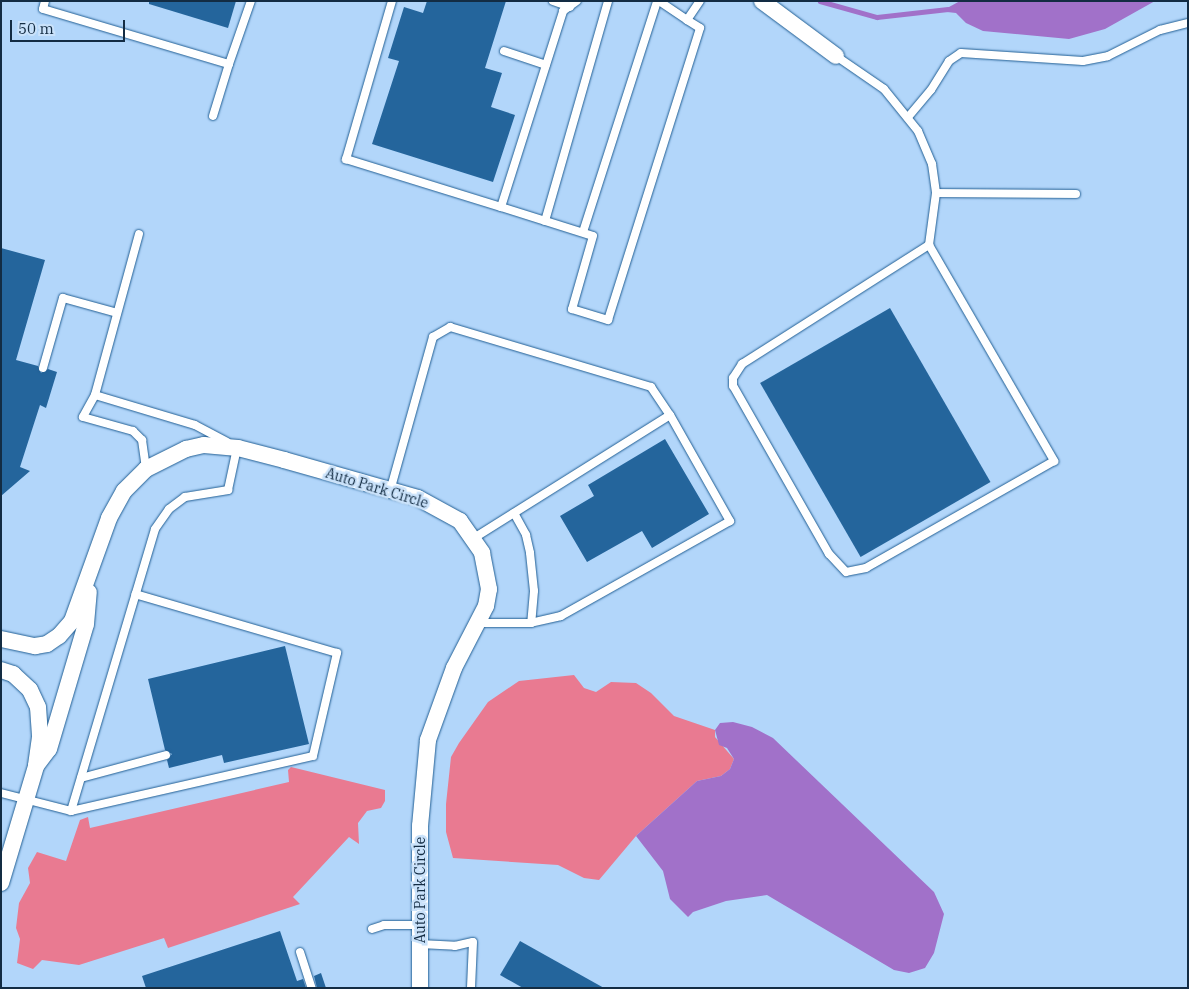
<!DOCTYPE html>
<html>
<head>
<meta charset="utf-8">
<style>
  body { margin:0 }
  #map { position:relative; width:1189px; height:989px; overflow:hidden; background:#b2d6fa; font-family:"IBM Plex Serif",serif }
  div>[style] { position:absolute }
  .forest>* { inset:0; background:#e97a91 }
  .water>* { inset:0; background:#a171c9 }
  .stream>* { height:4.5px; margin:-2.25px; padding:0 2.25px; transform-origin:2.25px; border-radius:2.25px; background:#a171c9 }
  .building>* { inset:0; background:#24659c; transform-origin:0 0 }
  .roads { filter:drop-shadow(0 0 1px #225f94) drop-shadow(0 0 1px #225f94) }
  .service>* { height:8px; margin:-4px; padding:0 4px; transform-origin:4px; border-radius:4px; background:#fff }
  .minor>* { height:16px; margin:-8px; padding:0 8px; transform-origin:8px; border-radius:8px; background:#fff }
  span { translate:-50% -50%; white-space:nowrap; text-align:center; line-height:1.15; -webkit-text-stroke:5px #cae2fa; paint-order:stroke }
  .street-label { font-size:14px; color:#132c43 }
  .frame { position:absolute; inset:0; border:2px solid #132c43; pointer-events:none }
  .scale { position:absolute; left:10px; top:20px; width:115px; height:22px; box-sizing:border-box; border:2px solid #132c43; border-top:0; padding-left:6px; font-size:15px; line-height:18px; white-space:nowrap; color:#132c43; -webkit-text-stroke:4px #cae2fa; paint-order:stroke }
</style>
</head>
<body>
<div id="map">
  <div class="forest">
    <div style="clip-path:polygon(574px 675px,584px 688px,596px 692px,611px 682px,636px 683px,651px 693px,674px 716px,715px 730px,715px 737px,734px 759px,730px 769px,721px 776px,697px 781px,636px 836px,599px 880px,584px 878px,558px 865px,453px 858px,446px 832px,446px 804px,451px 757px,459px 743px,488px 702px,519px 681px)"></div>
    <div style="clip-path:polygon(291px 767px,385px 790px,385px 801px,381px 808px,367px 811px,358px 823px,359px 844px,349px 837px,293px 897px,300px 904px,168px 948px,164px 938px,79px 965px,42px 960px,33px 969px,17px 963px,20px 939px,16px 928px,19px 903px,30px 883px,28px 868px,37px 852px,66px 861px,80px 820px,88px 817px,90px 828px,289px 782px,288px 770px)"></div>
  </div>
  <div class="water">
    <div style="clip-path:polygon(960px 1px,1155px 1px,1105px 29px,1069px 39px,983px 31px,966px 23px,956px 13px,947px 12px,949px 7px)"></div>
    <div style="clip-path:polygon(733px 722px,752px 727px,773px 738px,934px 892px,944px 914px,934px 953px,925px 968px,909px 973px,894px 970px,767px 895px,726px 901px,693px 912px,688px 917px,670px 899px,663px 871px,636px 836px,697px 781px,721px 776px,730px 769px,734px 759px,727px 748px,719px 745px,715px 730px,720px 723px)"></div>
  </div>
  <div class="stream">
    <div style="left:820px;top:1px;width:59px;rotate:15.7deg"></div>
    <div style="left:877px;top:17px;width:71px;rotate:-6.4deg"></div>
  </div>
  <div class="building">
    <div style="clip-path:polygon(149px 1px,236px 1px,228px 28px,149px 4px)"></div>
    <div style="clip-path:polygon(427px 1px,506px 1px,485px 68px,502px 73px,491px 107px,515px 115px,493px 182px,372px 144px,399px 61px,388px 58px,404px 7px,423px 13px)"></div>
    <div style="clip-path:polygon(1px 248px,45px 260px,16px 360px,38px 366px,41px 373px,48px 369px,57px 372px,46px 408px,40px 405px,20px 467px,30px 471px,1px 496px)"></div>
    <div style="left:890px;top:308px;width:201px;height:150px;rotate:60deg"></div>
    <div style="clip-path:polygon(665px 439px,709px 514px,652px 548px,642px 531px,587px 562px,560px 516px,594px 496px,588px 485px)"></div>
    <div style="clip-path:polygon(285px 646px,309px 744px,224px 763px,222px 755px,169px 768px,167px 760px,172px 754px,165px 750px,148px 679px)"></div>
    <div style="clip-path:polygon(280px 931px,297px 981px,303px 979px,306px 988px,146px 988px,142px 976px)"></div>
    <div style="clip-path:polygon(520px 941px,604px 988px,523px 988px,500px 975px)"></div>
    <div style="clip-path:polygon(321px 973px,326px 988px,317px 988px,314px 976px)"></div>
  </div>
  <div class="roads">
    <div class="service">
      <div style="left:45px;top:1px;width:8px;rotate:104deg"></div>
      <div style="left:43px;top:9px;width:194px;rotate:16.5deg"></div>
      <div style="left:229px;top:64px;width:67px;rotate:-70.8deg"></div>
      <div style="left:392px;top:1px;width:165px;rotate:106.2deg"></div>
      <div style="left:346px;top:159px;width:162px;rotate:17.2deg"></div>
      <div style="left:501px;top:207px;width:206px;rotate:-72.4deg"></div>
      <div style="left:563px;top:11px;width:17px;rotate:-36deg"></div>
      <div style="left:553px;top:1px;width:18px;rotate:19deg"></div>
      <div style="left:659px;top:1px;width:34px;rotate:34deg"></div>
      <div style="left:687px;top:20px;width:23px;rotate:-56deg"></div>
      <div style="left:504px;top:51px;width:44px;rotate:18.4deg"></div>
      <div style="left:836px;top:56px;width:58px;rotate:34.5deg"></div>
      <div style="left:884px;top:89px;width:54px;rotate:51deg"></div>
      <div style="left:918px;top:131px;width:36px;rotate:67deg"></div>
      <div style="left:932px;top:164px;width:29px;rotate:82deg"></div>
      <div style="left:936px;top:193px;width:52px;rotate:97.7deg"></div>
      <div style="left:929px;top:245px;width:250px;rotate:59.9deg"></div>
      <div style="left:1054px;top:461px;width:216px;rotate:150.4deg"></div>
      <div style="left:866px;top:568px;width:20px;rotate:169deg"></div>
      <div style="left:846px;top:572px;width:25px;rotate:-133deg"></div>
      <div style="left:829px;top:554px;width:193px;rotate:-119.7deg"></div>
      <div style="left:733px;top:386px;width:8px;rotate:-90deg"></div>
      <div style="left:733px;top:378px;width:17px;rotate:-57deg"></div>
      <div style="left:742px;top:364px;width:222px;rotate:-32.5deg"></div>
      <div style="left:213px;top:116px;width:54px;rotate:-72.9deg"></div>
      <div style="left:909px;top:116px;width:34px;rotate:-50deg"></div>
      <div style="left:931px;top:90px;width:34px;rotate:-58deg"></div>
      <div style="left:949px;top:61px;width:14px;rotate:-34deg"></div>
      <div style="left:961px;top:53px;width:122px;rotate:3.8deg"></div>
      <div style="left:1083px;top:61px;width:25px;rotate:-11deg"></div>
      <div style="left:1108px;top:56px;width:58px;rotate:-26.6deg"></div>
      <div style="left:1160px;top:30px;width:29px;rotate:-14deg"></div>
      <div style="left:936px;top:193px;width:140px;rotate:0.4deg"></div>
      <div style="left:501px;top:207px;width:96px;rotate:17.5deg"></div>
      <div style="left:593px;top:236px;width:76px;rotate:106deg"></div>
      <div style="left:572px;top:309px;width:38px;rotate:17deg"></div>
      <div style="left:608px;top:320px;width:306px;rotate:-72.5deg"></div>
      <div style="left:700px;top:28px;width:15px;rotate:-148deg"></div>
      <div style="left:545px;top:221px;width:229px;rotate:-74deg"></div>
      <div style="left:583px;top:232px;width:243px;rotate:-72.2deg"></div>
      <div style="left:139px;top:234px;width:167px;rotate:105.3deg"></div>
      <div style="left:95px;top:395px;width:25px;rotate:119deg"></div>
      <div style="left:83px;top:417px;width:52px;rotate:15.6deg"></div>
      <div style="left:133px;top:431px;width:13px;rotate:45deg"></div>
      <div style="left:142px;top:440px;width:29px;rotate:82deg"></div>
      <div style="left:43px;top:368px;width:73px;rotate:-74.1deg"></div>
      <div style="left:63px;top:298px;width:56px;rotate:15.5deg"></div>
      <div style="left:95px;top:395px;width:104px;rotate:16.7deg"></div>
      <div style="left:195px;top:425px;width:36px;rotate:28deg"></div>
      <div style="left:390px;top:491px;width:160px;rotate:-74.4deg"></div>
      <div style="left:433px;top:337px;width:20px;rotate:-30deg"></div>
      <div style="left:450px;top:327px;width:210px;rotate:16.6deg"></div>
      <div style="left:651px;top:387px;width:34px;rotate:56deg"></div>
      <div style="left:514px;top:513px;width:25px;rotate:61deg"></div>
      <div style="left:526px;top:535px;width:18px;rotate:77deg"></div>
      <div style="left:530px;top:553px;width:38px;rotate:84deg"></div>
      <div style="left:534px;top:591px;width:32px;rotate:95deg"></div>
      <div style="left:474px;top:538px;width:231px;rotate:-32.1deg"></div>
      <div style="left:670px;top:415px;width:122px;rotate:60.5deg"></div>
      <div style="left:730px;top:521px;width:194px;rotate:150.7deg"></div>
      <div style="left:561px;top:616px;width:31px;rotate:167deg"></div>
      <div style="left:531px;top:623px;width:52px;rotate:180deg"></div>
      <div style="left:81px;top:778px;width:88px;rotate:-15.1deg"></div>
      <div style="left:1px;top:793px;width:72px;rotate:14.4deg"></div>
      <div style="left:71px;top:811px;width:294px;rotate:-73.4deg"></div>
      <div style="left:155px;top:529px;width:24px;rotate:-55deg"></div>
      <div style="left:169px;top:509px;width:20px;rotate:-37deg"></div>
      <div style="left:185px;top:497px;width:44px;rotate:-9.2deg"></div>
      <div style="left:228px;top:490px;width:43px;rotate:-77.9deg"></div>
      <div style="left:71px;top:811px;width:248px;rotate:-12.8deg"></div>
      <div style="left:313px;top:756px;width:106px;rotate:-76.9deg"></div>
      <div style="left:337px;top:653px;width:210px;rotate:-163.7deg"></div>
      <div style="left:372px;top:929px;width:13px;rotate:-18deg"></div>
      <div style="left:384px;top:925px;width:35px"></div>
      <div style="left:420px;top:944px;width:35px;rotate:3deg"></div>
      <div style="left:455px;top:946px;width:18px;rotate:-13deg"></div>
      <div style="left:473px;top:942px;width:46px;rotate:92.5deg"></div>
      <div style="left:300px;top:952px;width:38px;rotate:72deg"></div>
    </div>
    <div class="minor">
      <div style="left:762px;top:1px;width:92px;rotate:36.6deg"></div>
      <div style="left:1px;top:639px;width:35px;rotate:12deg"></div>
      <div style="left:35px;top:646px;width:12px;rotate:-9deg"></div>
      <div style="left:47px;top:644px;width:14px;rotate:-34deg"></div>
      <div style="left:59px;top:636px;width:20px;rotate:-49deg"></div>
      <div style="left:72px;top:621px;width:109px;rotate:-70.2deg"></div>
      <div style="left:109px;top:518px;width:31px;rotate:-61deg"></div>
      <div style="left:124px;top:491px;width:31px;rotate:-45deg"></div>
      <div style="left:146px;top:469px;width:45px;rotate:-26.6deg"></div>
      <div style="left:186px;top:449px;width:18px;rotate:-13deg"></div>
      <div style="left:204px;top:445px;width:34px;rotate:5deg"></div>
      <div style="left:238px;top:448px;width:48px;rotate:14.6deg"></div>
      <div style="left:284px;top:460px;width:139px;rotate:15.8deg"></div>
      <div style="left:418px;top:498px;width:48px;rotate:28.7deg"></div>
      <div style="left:460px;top:521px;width:39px;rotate:55deg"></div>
      <div style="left:482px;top:553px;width:37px;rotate:79deg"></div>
      <div style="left:489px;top:589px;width:17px;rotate:100deg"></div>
      <div style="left:486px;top:606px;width:70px;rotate:117.3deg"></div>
      <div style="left:454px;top:668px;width:77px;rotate:109.9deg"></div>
      <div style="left:428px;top:740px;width:86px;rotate:95.3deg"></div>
      <div style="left:420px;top:826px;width:162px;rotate:90deg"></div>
      <div style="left:1px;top:670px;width:13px;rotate:18deg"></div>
      <div style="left:13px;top:674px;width:23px;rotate:43deg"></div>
      <div style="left:30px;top:690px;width:19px;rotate:65deg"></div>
      <div style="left:38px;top:707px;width:30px;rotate:86deg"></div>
      <div style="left:40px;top:737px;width:28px;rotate:98deg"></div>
      <div style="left:1px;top:883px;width:122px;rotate:-73.3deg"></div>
      <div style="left:36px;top:766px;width:21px;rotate:-53deg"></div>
      <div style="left:49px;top:749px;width:130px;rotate:-73.5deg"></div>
      <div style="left:86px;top:624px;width:32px;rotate:-85deg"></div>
    </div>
  </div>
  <div class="street-label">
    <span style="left:377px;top:488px;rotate:17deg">Auto Park Circle</span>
    <span style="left:420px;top:890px;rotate:-90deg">Auto Park Circle</span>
  </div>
  <div class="frame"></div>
  <div class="scale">50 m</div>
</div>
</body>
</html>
